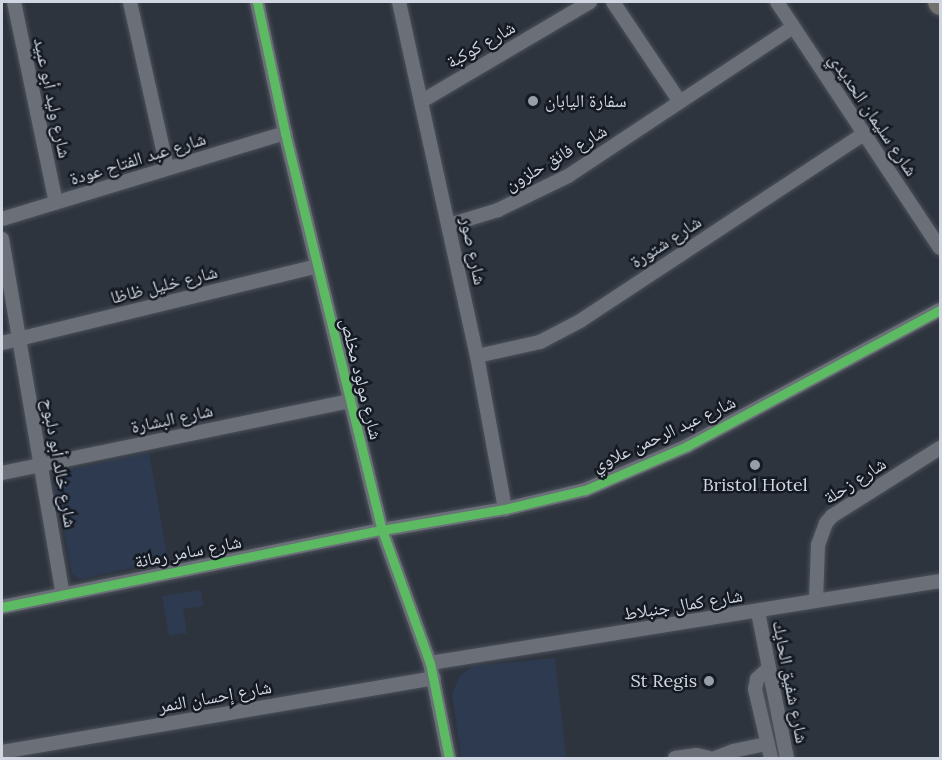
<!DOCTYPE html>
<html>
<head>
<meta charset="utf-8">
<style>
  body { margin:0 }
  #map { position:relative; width:942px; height:760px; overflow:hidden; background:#2e343e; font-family:Lora,"Noto Naskh Arabic",serif }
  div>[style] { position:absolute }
  .built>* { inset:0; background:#2d3a4f }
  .roads { filter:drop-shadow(0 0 2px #4c515a) drop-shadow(0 0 2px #4c515a) }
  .street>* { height:14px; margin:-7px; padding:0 7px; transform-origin:7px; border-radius:7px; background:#6b7078 }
  .primary>* { height:22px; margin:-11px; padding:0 11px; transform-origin:11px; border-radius:11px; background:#72706d }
  .cycleway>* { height:9px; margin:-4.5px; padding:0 4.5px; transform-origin:4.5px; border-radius:4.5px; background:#5cba63 }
  .dots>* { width:16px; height:16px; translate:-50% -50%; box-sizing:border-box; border:3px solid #151a22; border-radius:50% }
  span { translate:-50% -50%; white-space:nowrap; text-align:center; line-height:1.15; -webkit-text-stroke:5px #151a22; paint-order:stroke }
  .street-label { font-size:18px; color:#d0d7e2 }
  .poi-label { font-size:18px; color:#d0d7e2 }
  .left { translate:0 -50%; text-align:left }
  .right { translate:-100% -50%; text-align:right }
  .frame { position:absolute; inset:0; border:3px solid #d0d7e2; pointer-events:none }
</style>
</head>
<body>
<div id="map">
  <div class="built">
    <div style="clip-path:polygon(149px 453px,168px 560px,83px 579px,77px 578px,72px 574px,54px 480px,58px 474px,66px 470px)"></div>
    <div style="clip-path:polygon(201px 590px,203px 606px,183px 609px,187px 633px,169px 636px,162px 596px)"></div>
    <div style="clip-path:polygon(555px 658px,566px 758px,461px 758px,452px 694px,459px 677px,472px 666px)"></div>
  </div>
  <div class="roads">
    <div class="street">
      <div style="left:14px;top:2px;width:205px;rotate:78.2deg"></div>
      <div style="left:130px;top:2px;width:170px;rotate:77.4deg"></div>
      <div style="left:257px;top:2px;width:134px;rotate:77.9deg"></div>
      <div style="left:285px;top:133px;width:409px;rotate:76.3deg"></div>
      <div style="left:382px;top:530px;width:141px;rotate:70.2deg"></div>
      <div style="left:430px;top:663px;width:97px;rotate:78.7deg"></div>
      <div style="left:399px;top:2px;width:362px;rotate:77.6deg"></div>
      <div style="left:477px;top:356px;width:156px;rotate:79.6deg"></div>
      <div style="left:613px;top:2px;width:120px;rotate:56.2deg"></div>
      <div style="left:777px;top:2px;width:295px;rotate:56.5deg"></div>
      <div style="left:422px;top:101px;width:195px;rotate:-30.5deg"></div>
      <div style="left:2px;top:219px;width:296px;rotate:-16.9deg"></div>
      <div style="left:449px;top:225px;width:51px;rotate:-17deg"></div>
      <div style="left:498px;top:210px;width:78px;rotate:-25.9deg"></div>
      <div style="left:568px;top:176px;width:270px;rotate:-33.5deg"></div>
      <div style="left:2px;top:239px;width:360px;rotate:80.3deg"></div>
      <div style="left:2px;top:343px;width:324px;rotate:-13.7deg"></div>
      <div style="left:477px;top:356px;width:65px;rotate:-12.5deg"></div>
      <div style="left:540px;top:342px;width:45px;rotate:-27.7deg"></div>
      <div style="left:580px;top:321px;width:340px;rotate:-33.4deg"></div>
      <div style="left:2px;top:473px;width:354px;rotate:-11.7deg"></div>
      <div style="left:816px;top:600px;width:55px;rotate:-87.9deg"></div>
      <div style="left:818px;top:545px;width:23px;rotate:-70deg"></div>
      <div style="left:826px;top:523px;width:9px;rotate:-49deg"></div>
      <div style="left:832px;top:516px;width:128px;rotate:-32.2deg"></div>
      <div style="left:2px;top:607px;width:388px;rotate:-11.5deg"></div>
      <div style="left:382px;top:530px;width:125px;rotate:-9.7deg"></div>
      <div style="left:505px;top:509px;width:82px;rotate:-13.4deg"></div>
      <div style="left:585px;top:490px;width:111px;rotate:-23.3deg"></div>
      <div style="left:687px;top:446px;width:287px;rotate:-28.3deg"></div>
      <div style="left:758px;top:612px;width:149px;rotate:78.8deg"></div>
      <div style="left:430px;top:663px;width:517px;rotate:-9.13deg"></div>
      <div style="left:768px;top:669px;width:15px;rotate:138deg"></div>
      <div style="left:757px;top:679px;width:10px;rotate:101deg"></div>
      <div style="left:755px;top:689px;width:71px;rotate:76.9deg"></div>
      <div style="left:2px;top:752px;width:438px;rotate:-9.7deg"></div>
      <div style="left:675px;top:758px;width:22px;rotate:-8deg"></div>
      <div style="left:697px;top:755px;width:12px;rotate:14deg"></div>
      <div style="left:715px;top:758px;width:19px;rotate:-21deg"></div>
      <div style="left:733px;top:751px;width:35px;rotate:-12deg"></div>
    </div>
    <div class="primary">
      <div style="left:939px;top:2px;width:2px;rotate:63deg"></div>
    </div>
  </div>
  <div class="cycleway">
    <div style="left:257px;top:2px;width:134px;rotate:77.9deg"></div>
    <div style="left:285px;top:133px;width:409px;rotate:76.3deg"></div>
    <div style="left:382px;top:530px;width:141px;rotate:70.2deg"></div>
    <div style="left:430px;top:663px;width:97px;rotate:78.7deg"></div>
    <div style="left:2px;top:607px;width:388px;rotate:-11.5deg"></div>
    <div style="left:382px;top:530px;width:125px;rotate:-9.7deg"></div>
    <div style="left:505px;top:509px;width:82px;rotate:-13.4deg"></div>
    <div style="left:585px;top:490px;width:111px;rotate:-23.3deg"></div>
    <div style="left:687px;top:446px;width:287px;rotate:-28.3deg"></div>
  </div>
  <div class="dots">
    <div style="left:533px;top:101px;background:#979ea9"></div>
    <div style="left:755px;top:465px;background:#979ea9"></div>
    <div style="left:709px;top:681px;background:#979ea9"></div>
  </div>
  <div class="street-label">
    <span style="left:481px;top:45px;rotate:-30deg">شارع كوكبة</span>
    <span style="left:52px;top:98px;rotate:78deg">شارع وليد أبو عبيد</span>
    <span style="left:873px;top:115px;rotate:56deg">شارع سليمان الحديدي</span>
    <span style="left:556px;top:158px;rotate:-30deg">شارع فائق حلزون</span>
    <span style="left:138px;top:159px;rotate:-17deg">شارع عبد الفتاح عودة</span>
    <span style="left:666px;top:242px;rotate:-33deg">شارع شتورة</span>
    <span style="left:473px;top:251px;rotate:78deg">شارع صور</span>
    <span style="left:164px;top:285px;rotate:-14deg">شارع خليل ظاظا</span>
    <span style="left:361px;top:379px;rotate:76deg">شارع مولود مخلص</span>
    <span style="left:172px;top:419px;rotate:-12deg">شارع البشارة</span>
    <span style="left:664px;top:434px;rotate:-25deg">شارع عبد الرحمن علاوي</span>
    <span style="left:59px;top:463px;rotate:80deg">شارع خالد أبو دلبوح</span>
    <span style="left:855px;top:481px;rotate:-33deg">شارع زحلة</span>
    <span style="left:188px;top:552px;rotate:-11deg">شارع سامر رمانة</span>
    <span style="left:683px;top:605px;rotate:-9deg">شارع كمال جنبلاط</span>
    <span style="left:790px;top:682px;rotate:79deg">شارع شفيق الحايك</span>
    <span style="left:215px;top:697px;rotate:-10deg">شارع إحسان النمر</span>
  </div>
  <div class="poi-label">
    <span class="left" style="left:545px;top:101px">سفارة اليابان</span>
    <span style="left:755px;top:485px">Bristol Hotel</span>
    <span class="right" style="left:697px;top:681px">St Regis</span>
  </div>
  <div class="frame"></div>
</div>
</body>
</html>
